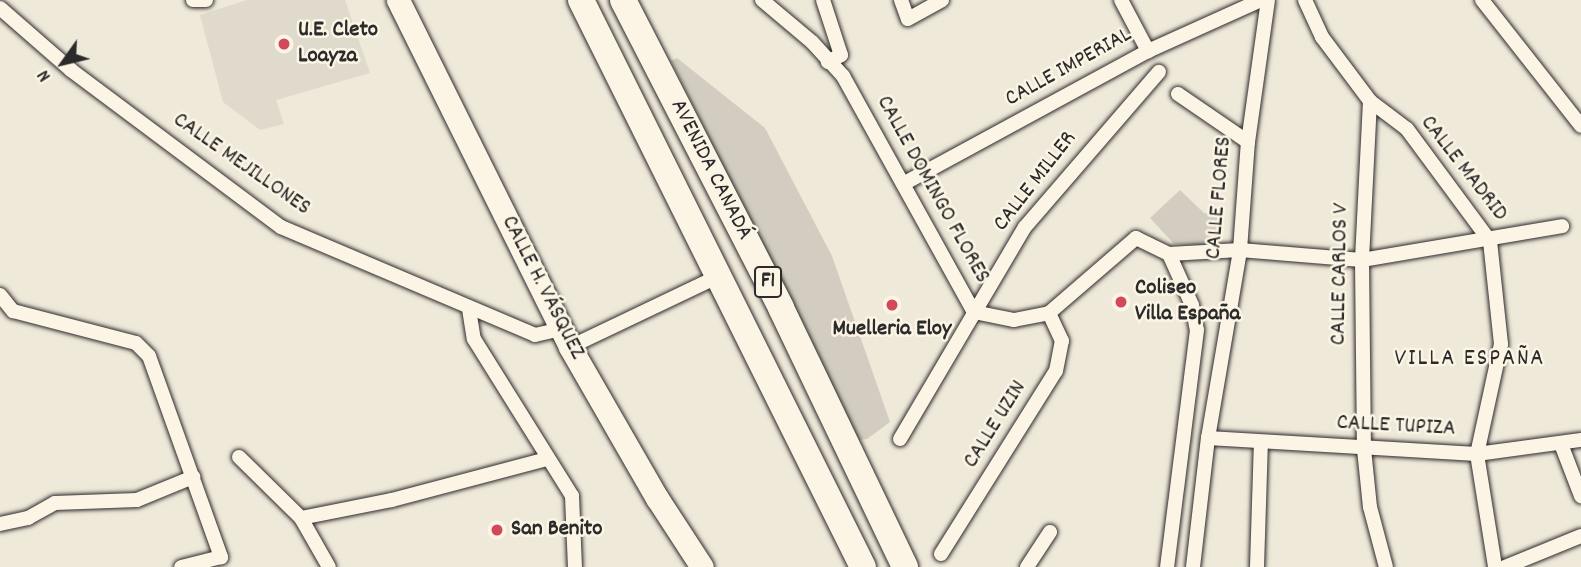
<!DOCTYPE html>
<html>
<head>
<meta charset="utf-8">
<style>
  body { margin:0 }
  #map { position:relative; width:1581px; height:567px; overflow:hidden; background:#efe9da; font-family:Dekko,sans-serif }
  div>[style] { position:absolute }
  .built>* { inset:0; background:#e0dacc }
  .green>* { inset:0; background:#d2cdc0 }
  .roads { filter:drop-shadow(0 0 2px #2b2b2b) drop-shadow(0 0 2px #2b2b2b) }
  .street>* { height:14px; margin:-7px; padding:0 7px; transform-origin:7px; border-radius:7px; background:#fcf5e5 }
  .primary>* { height:23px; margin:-11.5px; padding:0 11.5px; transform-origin:11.5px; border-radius:11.5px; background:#fcf5e5 }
  .highway>* { height:26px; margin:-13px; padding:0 13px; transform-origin:13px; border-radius:13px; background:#fcf5e5 }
  .dots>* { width:19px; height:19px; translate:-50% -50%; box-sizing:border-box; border:4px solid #fcf5e5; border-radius:50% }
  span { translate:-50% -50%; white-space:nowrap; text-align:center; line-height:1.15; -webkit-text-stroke:5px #fcf5e5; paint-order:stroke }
  .shield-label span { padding:2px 5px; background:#fcf5e5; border:2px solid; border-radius:5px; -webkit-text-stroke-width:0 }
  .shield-label { font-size:21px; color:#2b2b2b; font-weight:700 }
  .poi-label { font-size:23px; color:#2b2b2b; font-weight:700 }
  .left { translate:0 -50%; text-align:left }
  .street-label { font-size:23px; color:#2b2b2b }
  .neighbourhood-label { font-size:24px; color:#2b2b2b; letter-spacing:2px }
  .north { position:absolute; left:28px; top:28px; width:70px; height:70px; -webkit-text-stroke:5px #fcf5e5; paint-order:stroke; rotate:236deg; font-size:19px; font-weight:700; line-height:28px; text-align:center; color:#2b2b2b }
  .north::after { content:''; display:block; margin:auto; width:24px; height:32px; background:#2b2b2b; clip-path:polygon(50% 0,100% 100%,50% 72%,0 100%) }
</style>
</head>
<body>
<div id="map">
  <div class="built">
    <div style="clip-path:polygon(247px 0,345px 0,370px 73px,276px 100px,284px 124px,260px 130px,223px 102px,200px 15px)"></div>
  </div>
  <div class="green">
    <div style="clip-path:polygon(677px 58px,765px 128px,832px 256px,890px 422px,867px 439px,859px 440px,671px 61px)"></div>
    <div style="clip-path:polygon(1180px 190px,1204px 213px,1222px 215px,1219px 246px,1174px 244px,1150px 218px)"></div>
  </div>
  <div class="roads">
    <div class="street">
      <div style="left:193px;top:0;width:13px"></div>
      <div style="left:762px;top:0;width:65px;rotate:40deg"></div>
      <div style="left:812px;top:42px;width:46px;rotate:47.6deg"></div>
      <div style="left:843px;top:76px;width:270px;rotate:61deg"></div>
      <div style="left:974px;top:312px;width:41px;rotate:11.3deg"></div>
      <div style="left:1014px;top:320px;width:36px;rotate:-11deg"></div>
      <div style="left:1049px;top:313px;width:115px;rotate:-40.8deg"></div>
      <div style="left:1136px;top:238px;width:37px;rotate:26deg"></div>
      <div style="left:1169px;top:254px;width:56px;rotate:65.7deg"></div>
      <div style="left:1192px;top:305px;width:25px;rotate:79deg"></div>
      <div style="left:1197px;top:330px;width:239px;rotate:97.2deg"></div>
      <div style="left:823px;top:0;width:58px;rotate:71.9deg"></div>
      <div style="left:841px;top:55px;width:15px;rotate:152deg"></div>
      <div style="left:901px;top:0;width:20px;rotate:70deg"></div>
      <div style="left:908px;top:19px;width:39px;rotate:-29deg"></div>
      <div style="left:1121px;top:0;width:58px;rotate:62.1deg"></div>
      <div style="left:1305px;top:0;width:41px;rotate:65.3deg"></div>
      <div style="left:1322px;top:37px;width:80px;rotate:53.1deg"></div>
      <div style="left:1370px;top:101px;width:159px;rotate:92.9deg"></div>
      <div style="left:1362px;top:260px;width:189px;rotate:89.4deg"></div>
      <div style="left:1364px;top:449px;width:58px;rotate:84.1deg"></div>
      <div style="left:1370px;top:507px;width:62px;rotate:75.1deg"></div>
      <div style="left:1482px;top:0;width:160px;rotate:51.8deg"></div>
      <div style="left:0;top:8px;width:94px;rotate:41.1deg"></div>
      <div style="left:71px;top:70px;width:262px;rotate:36.8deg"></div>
      <div style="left:281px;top:227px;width:276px;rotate:23deg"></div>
      <div style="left:535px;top:335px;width:28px;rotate:-13deg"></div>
      <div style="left:1178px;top:94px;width:85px;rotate:34.4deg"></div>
      <div style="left:1370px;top:101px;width:46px;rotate:37.1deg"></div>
      <div style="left:1407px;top:129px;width:139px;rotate:53.5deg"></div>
      <div style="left:1490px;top:241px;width:104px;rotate:83.9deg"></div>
      <div style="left:1501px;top:344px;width:113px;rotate:102.3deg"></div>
      <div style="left:1477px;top:454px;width:114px;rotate:80.9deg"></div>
      <div style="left:903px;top:184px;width:279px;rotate:-28.5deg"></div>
      <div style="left:1148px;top:51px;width:124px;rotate:-24.3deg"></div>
      <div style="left:1169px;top:254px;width:71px;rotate:-3.2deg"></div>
      <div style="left:1240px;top:250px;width:122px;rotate:4.7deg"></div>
      <div style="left:1362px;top:260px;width:203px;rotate:-9.6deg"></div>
      <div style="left:0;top:295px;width:21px;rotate:51deg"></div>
      <div style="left:13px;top:311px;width:127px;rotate:14.6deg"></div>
      <div style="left:136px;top:343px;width:18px;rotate:45deg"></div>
      <div style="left:149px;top:356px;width:214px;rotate:70.3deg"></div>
      <div style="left:221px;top:557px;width:41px;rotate:166deg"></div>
      <div style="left:469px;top:309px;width:30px;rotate:81deg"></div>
      <div style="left:474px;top:339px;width:185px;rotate:58deg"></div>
      <div style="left:572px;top:496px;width:71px;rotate:87.6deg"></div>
      <div style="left:570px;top:347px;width:167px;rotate:-25.5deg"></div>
      <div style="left:1208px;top:438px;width:269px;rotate:3.4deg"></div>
      <div style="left:1477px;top:454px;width:105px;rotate:-7.7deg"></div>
      <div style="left:900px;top:439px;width:246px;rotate:-59.5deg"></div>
      <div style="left:1025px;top:227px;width:205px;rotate:-49.2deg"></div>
      <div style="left:1561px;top:444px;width:56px;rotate:69deg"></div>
      <div style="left:239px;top:457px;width:87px;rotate:44.5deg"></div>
      <div style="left:301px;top:518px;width:56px;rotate:60.3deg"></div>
      <div style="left:301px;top:518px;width:93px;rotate:-11.2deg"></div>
      <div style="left:392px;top:500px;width:160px;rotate:-14.8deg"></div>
      <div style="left:0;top:524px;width:29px;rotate:-12deg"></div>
      <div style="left:28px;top:518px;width:31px;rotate:-29deg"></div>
      <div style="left:55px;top:503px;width:82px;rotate:-2.1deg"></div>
      <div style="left:137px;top:500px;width:61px;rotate:-22.3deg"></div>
      <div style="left:941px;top:554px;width:216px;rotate:-57.9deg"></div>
      <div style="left:1056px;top:371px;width:31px;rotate:-79deg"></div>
      <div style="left:1062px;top:341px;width:31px;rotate:-115deg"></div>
      <div style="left:1027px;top:567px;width:42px;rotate:-56.7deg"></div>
      <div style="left:1193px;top:567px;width:130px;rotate:-83.4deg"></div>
      <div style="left:1208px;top:438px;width:191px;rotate:-80.3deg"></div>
      <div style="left:1240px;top:250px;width:108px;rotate:-85.8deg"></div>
      <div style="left:1248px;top:142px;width:143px;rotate:-82deg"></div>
      <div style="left:1257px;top:567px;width:124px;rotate:-88.2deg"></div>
      <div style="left:1505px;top:567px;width:82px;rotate:-22.2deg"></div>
    </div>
    <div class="primary">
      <div style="left:398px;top:0;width:387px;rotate:63.6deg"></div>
      <div style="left:570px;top:347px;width:174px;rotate:60.1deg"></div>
      <div style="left:657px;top:498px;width:82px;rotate:56.9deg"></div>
    </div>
    <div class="highway">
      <div style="left:581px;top:0;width:633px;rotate:63.56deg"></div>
      <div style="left:623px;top:0;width:346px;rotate:62.8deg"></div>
      <div style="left:781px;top:308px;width:287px;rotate:64.4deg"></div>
    </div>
  </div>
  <div class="dots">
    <div style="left:284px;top:44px;background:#d1495b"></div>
    <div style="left:1121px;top:302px;background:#d1495b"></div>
    <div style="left:892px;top:305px;background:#d1495b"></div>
    <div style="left:497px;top:530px;background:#d1495b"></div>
  </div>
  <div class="shield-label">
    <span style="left:768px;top:282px">F1</span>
  </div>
  <div class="poi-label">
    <span class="left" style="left:298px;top:44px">U.E. Cleto<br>Loayza</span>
    <span class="left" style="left:1135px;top:302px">Coliseo<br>Villa España</span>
    <span style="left:892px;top:330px">Muelleria Eloy</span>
    <span class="left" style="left:511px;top:530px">San Benito</span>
  </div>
  <div class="street-label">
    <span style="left:1069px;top:68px;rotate:-29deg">CALLE IMPERIAL</span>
    <span style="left:241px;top:165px;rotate:35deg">CALLE MEJILLONES</span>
    <span style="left:1463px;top:169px;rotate:52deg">CALLE MADRID</span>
    <span style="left:710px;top:170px;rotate:63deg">AVENIDA CANADÁ</span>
    <span style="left:1036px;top:182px;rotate:-52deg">CALLE MILLER</span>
    <span style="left:932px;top:190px;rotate:61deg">CALLE DOMINGO FLORES</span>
    <span style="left:1220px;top:198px;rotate:-85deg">CALLE FLORES</span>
    <span style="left:1341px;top:274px;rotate:-89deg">CALLE CARLOS V</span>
    <span style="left:542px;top:288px;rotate:63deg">CALLE H. VÁSQUEZ</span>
    <span style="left:996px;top:425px;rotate:-58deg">CALLE UZIN</span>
    <span style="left:1396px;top:427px;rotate:3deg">CALLE TUPIZA</span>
  </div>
  <div class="neighbourhood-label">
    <span style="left:1470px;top:360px">VILLA ESPAÑA</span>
  </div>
  <div class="north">N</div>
</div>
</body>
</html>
